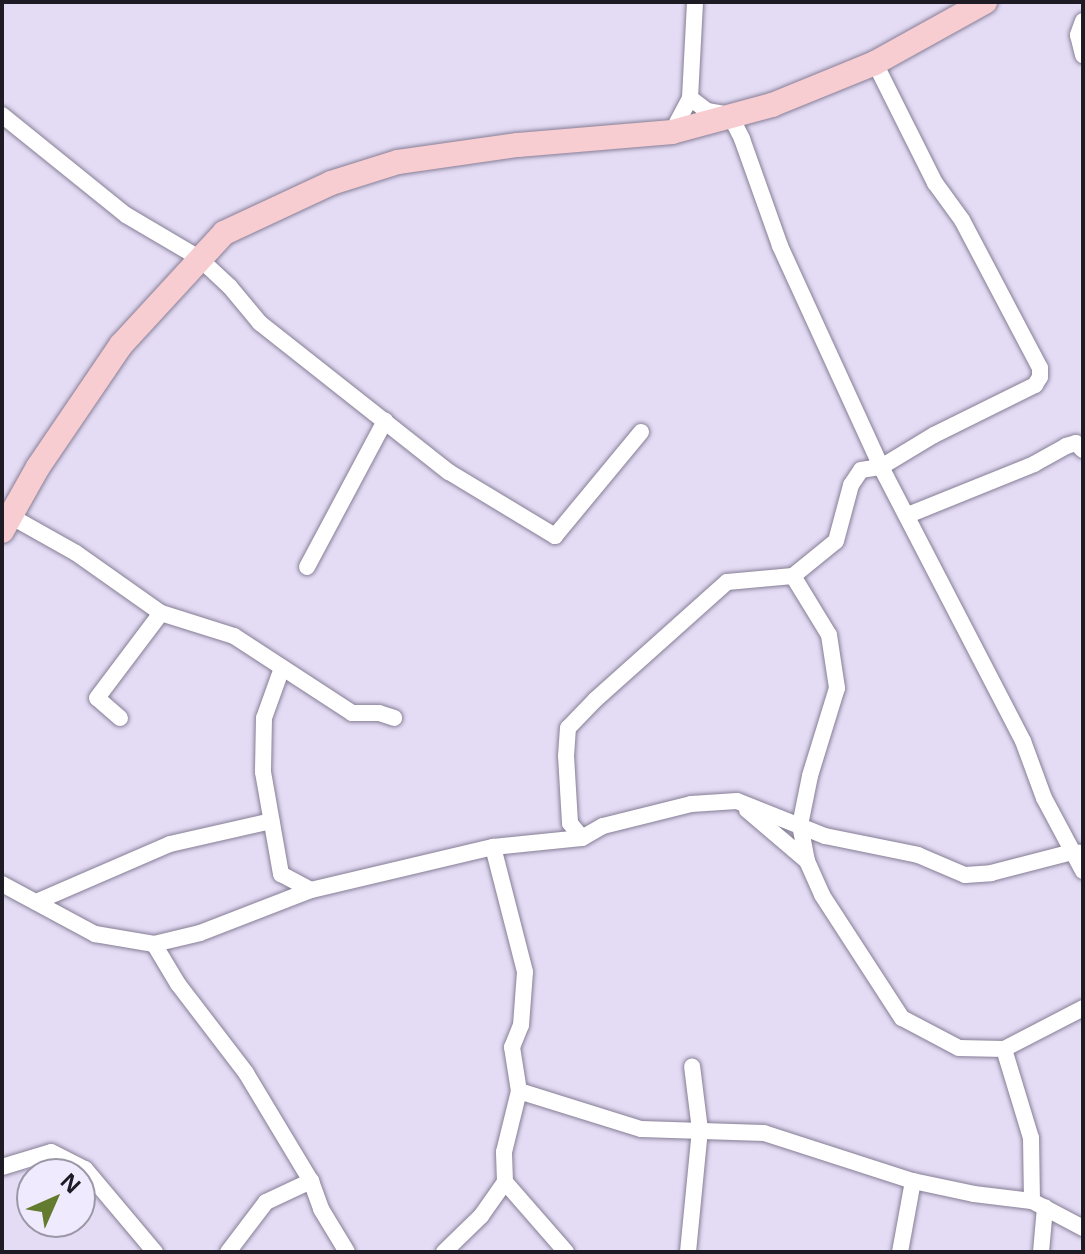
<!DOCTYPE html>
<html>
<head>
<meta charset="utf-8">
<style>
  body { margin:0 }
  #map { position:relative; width:1085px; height:1254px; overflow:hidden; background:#e4dcf5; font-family:"Noto Sans",sans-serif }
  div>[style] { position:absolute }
  .roads { filter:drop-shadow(0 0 2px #867e95) drop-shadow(0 0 2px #867e95) }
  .street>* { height:16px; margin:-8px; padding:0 8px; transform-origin:8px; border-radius:8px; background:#fff }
  .primary>* { height:24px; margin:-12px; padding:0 12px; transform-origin:12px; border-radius:12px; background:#f8cdd1 }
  span { translate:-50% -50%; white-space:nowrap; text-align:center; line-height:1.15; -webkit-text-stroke:8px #f0eafe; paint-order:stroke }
  .frame { position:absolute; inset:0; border:4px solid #1e1b24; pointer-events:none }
  .north { position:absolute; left:16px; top:1158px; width:80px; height:80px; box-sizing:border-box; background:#f0eafe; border:2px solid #9c97a7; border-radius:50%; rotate:45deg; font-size:22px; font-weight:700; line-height:32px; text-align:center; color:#1e1b24 }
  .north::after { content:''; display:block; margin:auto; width:28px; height:36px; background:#627b2f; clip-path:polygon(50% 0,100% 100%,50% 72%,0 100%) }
</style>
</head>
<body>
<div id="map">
  <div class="roads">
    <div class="street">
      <div style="left:1083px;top:21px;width:15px;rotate:110deg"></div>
      <div style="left:1078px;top:35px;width:21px;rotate:76deg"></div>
      <div style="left:690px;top:98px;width:21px;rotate:37deg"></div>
      <div style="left:707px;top:111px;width:23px;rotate:10deg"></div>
      <div style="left:730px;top:115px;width:27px;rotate:63deg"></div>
      <div style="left:742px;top:139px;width:114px;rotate:70.4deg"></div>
      <div style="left:780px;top:246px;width:243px;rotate:65.4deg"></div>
      <div style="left:881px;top:467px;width:309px;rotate:62.6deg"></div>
      <div style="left:1023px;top:741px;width:61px;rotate:69.8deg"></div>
      <div style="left:1044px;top:798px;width:83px;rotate:61.9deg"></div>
      <div style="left:2px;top:115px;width:159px;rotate:38.9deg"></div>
      <div style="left:126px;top:215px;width:85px;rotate:30.5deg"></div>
      <div style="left:199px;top:258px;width:42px;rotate:43.1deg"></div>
      <div style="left:230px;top:287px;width:47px;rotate:50.2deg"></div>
      <div style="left:260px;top:323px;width:241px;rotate:38.3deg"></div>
      <div style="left:449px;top:472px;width:124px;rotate:31.1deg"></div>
      <div style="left:555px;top:536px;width:135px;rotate:-50.4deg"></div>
      <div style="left:672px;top:132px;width:38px;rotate:-62deg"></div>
      <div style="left:690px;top:98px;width:96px;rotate:-87deg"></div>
      <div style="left:908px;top:515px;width:136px;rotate:-22deg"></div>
      <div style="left:1034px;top:464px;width:37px;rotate:-29deg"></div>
      <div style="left:1066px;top:446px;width:10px;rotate:-17deg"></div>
      <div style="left:1076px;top:443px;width:10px;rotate:45deg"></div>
      <div style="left:12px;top:517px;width:73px;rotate:29.4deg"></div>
      <div style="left:76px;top:553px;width:104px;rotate:35.2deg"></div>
      <div style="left:161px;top:613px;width:77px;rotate:17.5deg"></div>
      <div style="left:234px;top:636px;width:141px;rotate:33.1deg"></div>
      <div style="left:352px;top:713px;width:27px"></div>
      <div style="left:379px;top:713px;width:16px;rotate:18deg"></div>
      <div style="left:307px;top:567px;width:166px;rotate:-61.9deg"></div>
      <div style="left:793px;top:576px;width:69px;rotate:58.6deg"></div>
      <div style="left:829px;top:635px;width:54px;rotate:81.4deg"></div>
      <div style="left:837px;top:688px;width:92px;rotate:107.1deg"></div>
      <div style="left:810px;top:776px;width:50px;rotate:101.5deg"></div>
      <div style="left:800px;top:825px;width:37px;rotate:79deg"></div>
      <div style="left:282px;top:668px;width:53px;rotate:109.8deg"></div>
      <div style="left:264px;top:718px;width:54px;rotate:91.1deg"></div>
      <div style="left:263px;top:772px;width:104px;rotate:80deg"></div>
      <div style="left:281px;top:874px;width:34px;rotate:28deg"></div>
      <div style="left:120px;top:718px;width:30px;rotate:-139deg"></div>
      <div style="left:97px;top:698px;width:106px;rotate:-53deg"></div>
      <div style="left:747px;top:810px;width:79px;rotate:40.4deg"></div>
      <div style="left:807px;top:861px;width:37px;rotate:66deg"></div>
      <div style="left:822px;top:895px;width:147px;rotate:57deg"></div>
      <div style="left:902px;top:1018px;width:64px;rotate:27.8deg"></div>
      <div style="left:959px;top:1048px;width:45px;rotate:1.3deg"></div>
      <div style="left:582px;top:838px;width:19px;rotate:-129deg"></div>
      <div style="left:570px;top:823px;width:67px;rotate:-93.4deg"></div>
      <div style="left:566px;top:756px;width:28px;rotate:-86deg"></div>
      <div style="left:568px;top:728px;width:39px;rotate:-46deg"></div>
      <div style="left:595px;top:700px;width:177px;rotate:-41.8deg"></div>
      <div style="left:727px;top:582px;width:66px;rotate:-5.2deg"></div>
      <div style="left:793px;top:576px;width:55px;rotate:-39.1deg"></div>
      <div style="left:836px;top:541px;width:58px;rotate:-75deg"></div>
      <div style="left:851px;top:485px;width:18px;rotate:-56deg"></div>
      <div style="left:861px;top:470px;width:20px;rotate:-9deg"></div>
      <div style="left:881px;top:467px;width:62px;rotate:-31.1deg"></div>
      <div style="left:934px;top:435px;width:113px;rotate:-26.3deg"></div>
      <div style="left:1035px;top:385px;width:9px;rotate:-58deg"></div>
      <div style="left:1040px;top:377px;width:9px;rotate:-90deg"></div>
      <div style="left:1040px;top:368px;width:167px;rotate:-117.8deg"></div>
      <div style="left:962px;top:220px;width:46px;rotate:-126.1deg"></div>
      <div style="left:935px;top:183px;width:134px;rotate:-116.6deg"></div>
      <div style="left:493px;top:847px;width:89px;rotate:-5.8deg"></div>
      <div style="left:582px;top:838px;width:24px;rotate:-30deg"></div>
      <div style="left:603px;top:826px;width:91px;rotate:-14deg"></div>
      <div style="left:691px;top:804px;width:46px;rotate:-3.7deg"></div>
      <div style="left:737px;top:801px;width:95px;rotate:21.7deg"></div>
      <div style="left:825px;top:836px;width:95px;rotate:11.5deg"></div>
      <div style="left:918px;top:855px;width:51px;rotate:23.1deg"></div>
      <div style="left:965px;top:875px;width:26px;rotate:-4deg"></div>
      <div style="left:991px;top:873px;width:84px;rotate:-14.5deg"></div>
      <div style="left:1072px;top:852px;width:9px;rotate:6deg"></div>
      <div style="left:2px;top:884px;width:106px;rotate:28.3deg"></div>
      <div style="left:95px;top:934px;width:60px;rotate:9.6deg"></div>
      <div style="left:154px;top:944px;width:47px;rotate:-13.4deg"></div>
      <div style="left:200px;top:933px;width:119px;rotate:-21.2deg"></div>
      <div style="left:311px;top:890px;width:187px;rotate:-13.3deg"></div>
      <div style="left:493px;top:847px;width:129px;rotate:75.6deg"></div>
      <div style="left:525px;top:972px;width:53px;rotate:94.3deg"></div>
      <div style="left:521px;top:1025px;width:24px;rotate:112deg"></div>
      <div style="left:512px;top:1047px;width:45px;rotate:81deg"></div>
      <div style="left:519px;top:1091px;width:128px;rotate:17.3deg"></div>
      <div style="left:641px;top:1129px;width:123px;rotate:1.9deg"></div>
      <div style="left:764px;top:1133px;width:157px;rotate:17.9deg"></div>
      <div style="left:913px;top:1181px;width:62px;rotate:12deg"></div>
      <div style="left:974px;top:1194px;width:58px;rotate:6.9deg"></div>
      <div style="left:1032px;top:1201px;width:63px;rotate:-90.9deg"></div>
      <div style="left:1031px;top:1138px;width:93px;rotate:-106.9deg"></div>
      <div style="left:1004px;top:1049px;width:89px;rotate:-27.4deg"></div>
      <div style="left:36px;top:902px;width:146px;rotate:-23.4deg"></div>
      <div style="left:170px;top:844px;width:104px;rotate:-12.8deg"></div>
      <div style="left:154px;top:944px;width:47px;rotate:59deg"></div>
      <div style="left:178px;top:984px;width:112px;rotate:52.6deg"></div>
      <div style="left:246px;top:1073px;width:126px;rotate:59deg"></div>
      <div style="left:311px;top:1181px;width:30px;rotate:70deg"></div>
      <div style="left:321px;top:1209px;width:50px;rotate:58.8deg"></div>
      <div style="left:2px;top:1167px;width:51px;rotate:-17deg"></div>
      <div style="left:51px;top:1152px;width:38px;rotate:27deg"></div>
      <div style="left:85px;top:1169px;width:109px;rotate:49.9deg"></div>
      <div style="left:505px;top:1182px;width:93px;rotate:48.9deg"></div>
      <div style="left:1032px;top:1201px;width:58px;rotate:27.9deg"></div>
      <div style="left:228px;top:1252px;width:63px;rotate:-52.8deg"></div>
      <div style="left:266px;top:1202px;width:50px;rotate:-25deg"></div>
      <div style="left:444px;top:1252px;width:52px;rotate:-44.2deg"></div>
      <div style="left:481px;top:1216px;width:42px;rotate:-54.8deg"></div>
      <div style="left:505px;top:1182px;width:30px;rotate:-92deg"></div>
      <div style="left:504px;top:1152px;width:63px;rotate:-76.2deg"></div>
      <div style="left:688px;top:1252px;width:123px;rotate:-84.4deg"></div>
      <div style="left:700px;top:1130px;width:64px;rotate:-97.1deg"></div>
      <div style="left:900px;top:1252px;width:72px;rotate:-79.6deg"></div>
      <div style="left:1041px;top:1252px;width:45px;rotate:-84.9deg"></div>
    </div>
    <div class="primary">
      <div style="left:2px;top:531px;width:73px;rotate:-60.6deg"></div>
      <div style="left:38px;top:467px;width:148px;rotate:-55.8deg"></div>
      <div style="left:121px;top:345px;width:152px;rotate:-47.4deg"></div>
      <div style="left:224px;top:233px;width:118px;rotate:-25deg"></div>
      <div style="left:331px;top:183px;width:70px;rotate:-17.4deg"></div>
      <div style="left:398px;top:162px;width:121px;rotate:-8.1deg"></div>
      <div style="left:518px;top:145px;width:155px;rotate:-4.8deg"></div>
      <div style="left:672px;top:132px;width:104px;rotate:-15.1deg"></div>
      <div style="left:772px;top:105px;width:111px;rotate:-22.2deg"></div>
      <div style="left:875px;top:63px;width:126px;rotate:-29deg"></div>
    </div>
  </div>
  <div class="frame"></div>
  <div class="north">N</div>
</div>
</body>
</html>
